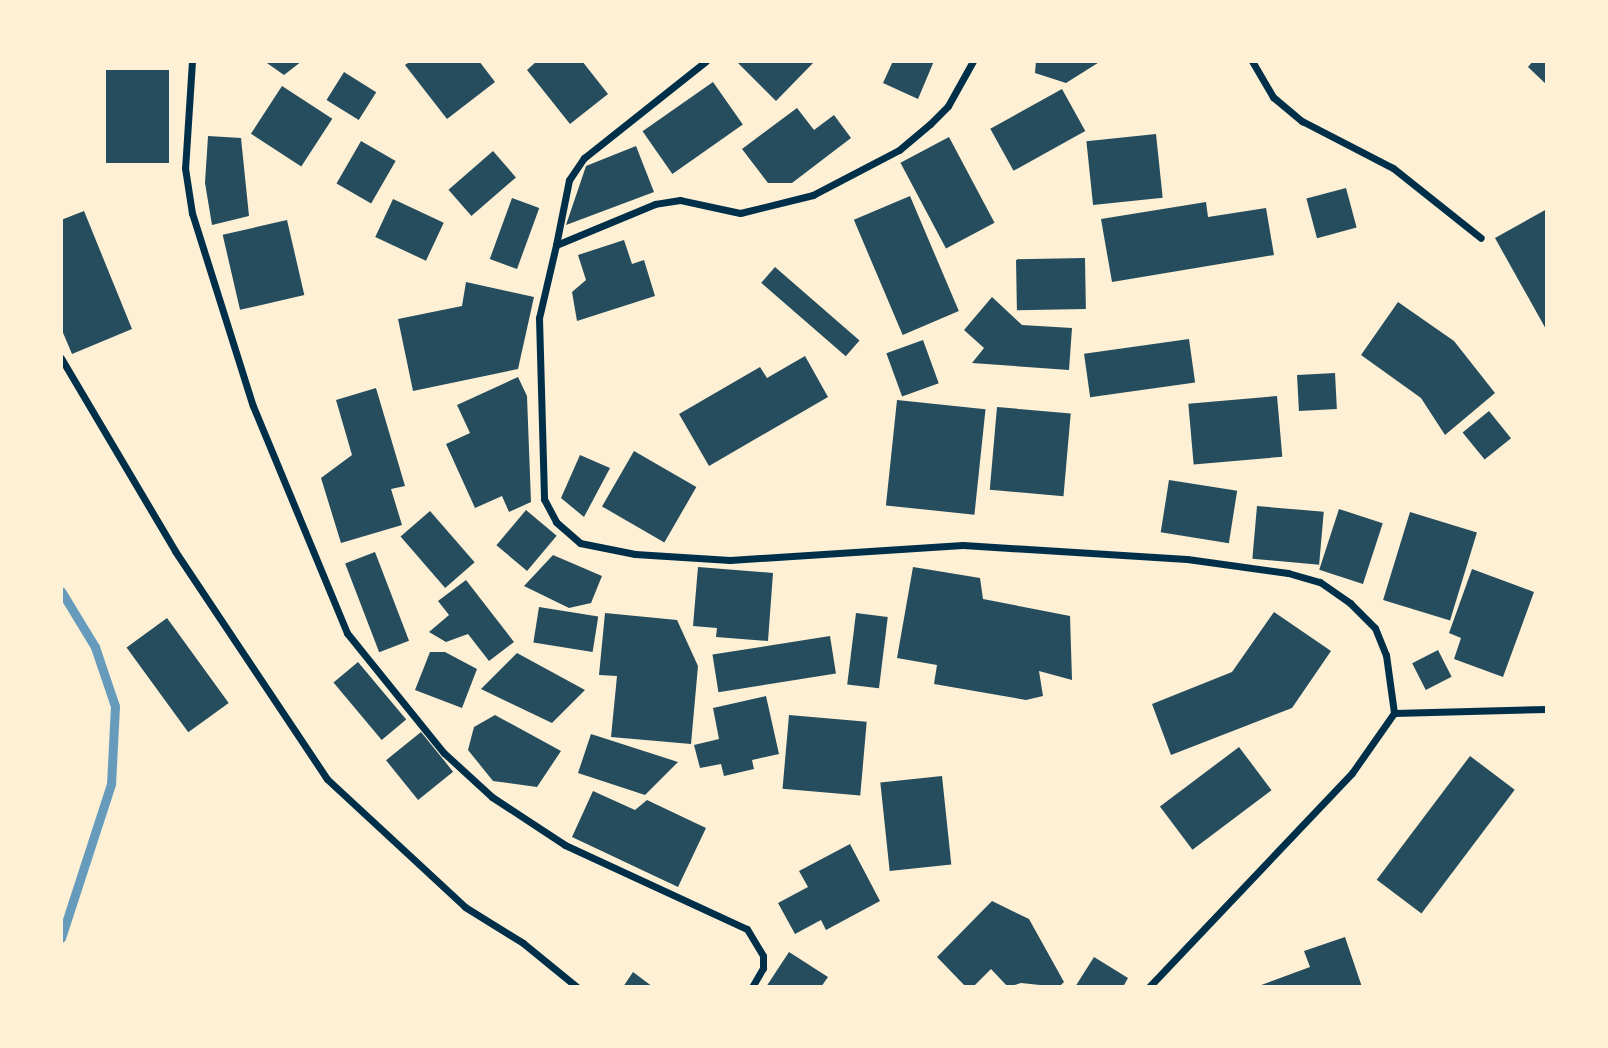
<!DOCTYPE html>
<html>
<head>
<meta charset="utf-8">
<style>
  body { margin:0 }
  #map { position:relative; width:1608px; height:1048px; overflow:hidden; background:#fdf0d5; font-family:Poppins,sans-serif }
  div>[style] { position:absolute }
  .stream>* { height:9px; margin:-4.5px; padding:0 4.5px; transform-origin:4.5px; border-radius:4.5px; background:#669bbc }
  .building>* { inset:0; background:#264d5e; transform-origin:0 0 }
  .minor>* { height:7px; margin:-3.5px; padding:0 3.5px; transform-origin:3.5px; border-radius:3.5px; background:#003049 }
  span { translate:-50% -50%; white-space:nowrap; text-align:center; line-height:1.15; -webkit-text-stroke:6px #fdf0d5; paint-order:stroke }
  .frame { position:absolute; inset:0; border:63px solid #fdf0d5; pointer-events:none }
</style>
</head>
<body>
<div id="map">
  <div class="stream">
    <div style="left:61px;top:591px;width:66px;rotate:58.7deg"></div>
    <div style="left:95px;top:647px;width:62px;rotate:71.3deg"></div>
    <div style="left:115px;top:706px;width:78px;rotate:92.9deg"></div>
    <div style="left:111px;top:784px;width:162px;rotate:108deg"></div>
  </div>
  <div class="building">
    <div style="clip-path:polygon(264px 61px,302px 61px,284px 75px)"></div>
    <div style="clip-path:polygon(411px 61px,479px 61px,495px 82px,447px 119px,405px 65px)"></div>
    <div style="clip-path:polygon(537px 61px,582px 61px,608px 94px,570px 124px,527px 70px)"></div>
    <div style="clip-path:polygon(736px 61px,815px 61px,776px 101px)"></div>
    <div style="clip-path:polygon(893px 61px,934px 61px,918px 99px,883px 83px)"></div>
    <div style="clip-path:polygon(1036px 61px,1101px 61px,1066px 83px,1035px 73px)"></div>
    <div style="clip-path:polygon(1533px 61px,1547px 61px,1547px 85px,1528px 67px)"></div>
    <div style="left:169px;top:70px;width:93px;height:63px;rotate:90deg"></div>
    <div style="left:344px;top:72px;width:38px;height:33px;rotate:32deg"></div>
    <div style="left:713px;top:82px;width:52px;height:86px;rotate:55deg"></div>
    <div style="left:282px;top:86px;width:60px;height:57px;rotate:33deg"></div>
    <div style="left:1062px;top:89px;width:48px;height:82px;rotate:61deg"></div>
    <div style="clip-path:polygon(797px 108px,814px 130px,834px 115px,851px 138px,792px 183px,768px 183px,742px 149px)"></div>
    <div style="left:1156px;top:134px;width:64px;height:70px;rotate:84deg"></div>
    <div style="clip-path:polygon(208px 136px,241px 138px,249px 216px,212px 225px,205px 183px)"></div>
    <div style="left:949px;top:137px;width:97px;height:55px;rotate:62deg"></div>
    <div style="left:361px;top:141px;width:40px;height:49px;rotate:30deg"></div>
    <div style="clip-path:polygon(636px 146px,654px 192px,566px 225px,586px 166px)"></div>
    <div style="left:493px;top:151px;width:35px;height:59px;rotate:49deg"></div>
    <div style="left:1346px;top:188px;width:41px;height:41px;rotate:75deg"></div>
    <div style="left:910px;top:196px;width:125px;height:61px;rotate:67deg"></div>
    <div style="left:512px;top:198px;width:29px;height:65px;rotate:20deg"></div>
    <div style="left:393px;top:199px;width:56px;height:42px;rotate:25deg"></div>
    <div style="clip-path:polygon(1206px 202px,1208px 217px,1266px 208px,1274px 255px,1112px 282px,1101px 219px)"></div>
    <div style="clip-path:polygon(1547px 209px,1547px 331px,1495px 238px)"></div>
    <div style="clip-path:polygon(84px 211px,132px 329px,72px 354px,61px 328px,61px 220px)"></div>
    <div style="left:287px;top:220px;width:77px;height:66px;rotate:77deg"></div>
    <div style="clip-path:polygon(624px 240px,632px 264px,644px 260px,655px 296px,577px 321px,572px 292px,586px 280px,578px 255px)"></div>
    <div style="left:1085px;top:258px;width:51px;height:69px;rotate:89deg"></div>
    <div style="left:775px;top:267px;width:112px;height:21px;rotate:41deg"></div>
    <div style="clip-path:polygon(466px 282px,534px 297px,518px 369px,413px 391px,398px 319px,462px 306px)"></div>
    <div style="clip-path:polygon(992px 297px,1022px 325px,1072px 328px,1069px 370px,972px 363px,984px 348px,964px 330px)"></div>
    <div style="clip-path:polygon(1398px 302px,1454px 341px,1495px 393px,1445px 435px,1421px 398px,1361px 355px)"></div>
    <div style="left:1189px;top:339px;width:44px;height:106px;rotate:82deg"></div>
    <div style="left:923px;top:340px;width:46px;height:39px;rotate:70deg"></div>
    <div style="clip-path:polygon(805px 356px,828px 397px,709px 466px,679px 414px,760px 367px,767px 378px)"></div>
    <div style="left:1335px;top:373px;width:36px;height:38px;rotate:87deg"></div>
    <div style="clip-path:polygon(518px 377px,527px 396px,531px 502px,509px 512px,502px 496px,475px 508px,446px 444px,470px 433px,457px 405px)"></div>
    <div style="clip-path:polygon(376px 388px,405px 486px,391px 489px,402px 525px,341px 543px,321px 478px,352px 455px,336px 400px)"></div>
    <div style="left:1277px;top:396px;width:61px;height:89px;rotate:85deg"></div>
    <div style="left:897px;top:400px;width:89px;height:106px;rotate:6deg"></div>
    <div style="left:997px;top:407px;width:74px;height:83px;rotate:5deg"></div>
    <div style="left:1489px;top:411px;width:35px;height:34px;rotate:51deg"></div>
    <div style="left:634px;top:451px;width:72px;height:64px;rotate:30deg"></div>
    <div style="clip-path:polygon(580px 455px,610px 468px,584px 517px,561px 498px)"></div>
    <div style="left:1169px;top:480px;width:69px;height:53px;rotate:9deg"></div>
    <div style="left:1257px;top:506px;width:67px;height:53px;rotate:5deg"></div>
    <div style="left:1339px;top:509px;width:46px;height:64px;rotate:18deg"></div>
    <div style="left:526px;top:510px;width:40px;height:46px;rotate:40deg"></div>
    <div style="left:430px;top:511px;width:68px;height:39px;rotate:49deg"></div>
    <div style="left:1410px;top:512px;width:70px;height:92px;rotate:17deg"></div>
    <div style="left:375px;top:552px;width:95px;height:32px;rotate:69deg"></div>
    <div style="clip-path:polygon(553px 555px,602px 576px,591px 603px,569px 608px,524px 586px)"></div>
    <div style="clip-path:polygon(698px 567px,773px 573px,768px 641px,716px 637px,717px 628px,693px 626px)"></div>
    <div style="clip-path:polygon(913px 567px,980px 578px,983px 599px,1070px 616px,1072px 680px,1039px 671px,1043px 696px,1026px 700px,934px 684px,937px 665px,897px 658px)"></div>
    <div style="clip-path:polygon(1472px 569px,1534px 592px,1503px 677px,1454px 659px,1461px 638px,1449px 633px)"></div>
    <div style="clip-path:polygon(466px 580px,514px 642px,489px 661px,468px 634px,446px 642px,429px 632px,449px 615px,438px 601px)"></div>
    <div style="left:539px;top:607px;width:60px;height:36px;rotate:9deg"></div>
    <div style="clip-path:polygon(1274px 612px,1331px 651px,1292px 708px,1171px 755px,1152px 704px,1232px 672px)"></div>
    <div style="clip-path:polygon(605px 613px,677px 620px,698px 666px,691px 744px,611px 737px,617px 676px,599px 675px)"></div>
    <div style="left:856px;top:613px;width:32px;height:72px;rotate:7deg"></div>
    <div style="left:167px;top:618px;width:105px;height:50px;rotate:54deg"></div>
    <div style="left:830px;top:636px;width:38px;height:119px;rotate:81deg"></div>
    <div style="left:1438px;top:650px;width:30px;height:29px;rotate:63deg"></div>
    <div style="clip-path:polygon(430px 652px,445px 652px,477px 669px,462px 708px,415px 690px)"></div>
    <div style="clip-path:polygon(517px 653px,585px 690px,552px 723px,481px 689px)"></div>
    <div style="left:358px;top:662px;width:75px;height:32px;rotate:50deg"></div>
    <div style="clip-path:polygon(766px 696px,779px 754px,752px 760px,754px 769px,724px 776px,721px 764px,700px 768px,694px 745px,719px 739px,713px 708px)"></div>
    <div style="clip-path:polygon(495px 715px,561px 751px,537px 787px,493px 781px,468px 750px,474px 727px)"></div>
    <div style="left:789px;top:715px;width:78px;height:74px;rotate:5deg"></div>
    <div style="left:421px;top:732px;width:51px;height:45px;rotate:51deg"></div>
    <div style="clip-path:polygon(591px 734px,678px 762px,645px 795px,578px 773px)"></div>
    <div style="left:1239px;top:747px;width:54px;height:99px;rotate:53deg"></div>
    <div style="left:1470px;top:756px;width:56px;height:155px;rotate:37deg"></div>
    <div style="left:942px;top:776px;width:89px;height:62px;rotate:84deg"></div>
    <div style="clip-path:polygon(593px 791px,635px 810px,647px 800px,706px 828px,678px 887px,572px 837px)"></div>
    <div style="clip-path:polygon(850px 844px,880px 901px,826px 930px,821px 920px,795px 934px,778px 903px,808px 887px,799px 871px)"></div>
    <div style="clip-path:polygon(992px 901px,1029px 919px,1064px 982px,1059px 987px,1021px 983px,1008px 987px,991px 969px,973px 987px,966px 987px,937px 957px)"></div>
    <div style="clip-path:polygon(1345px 937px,1362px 987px,1256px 987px,1310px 967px,1304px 951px)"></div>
    <div style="clip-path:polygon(789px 952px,828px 977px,821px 987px,766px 987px)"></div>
    <div style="clip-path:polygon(1094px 957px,1128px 978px,1123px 987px,1075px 987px)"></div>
    <div style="clip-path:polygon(633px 972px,653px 987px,623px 987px)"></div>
  </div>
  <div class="minor">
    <div style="left:192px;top:61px;width:107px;rotate:93.7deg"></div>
    <div style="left:185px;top:168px;width:46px;rotate:81.2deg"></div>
    <div style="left:192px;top:213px;width:202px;rotate:72.5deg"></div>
    <div style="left:253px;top:406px;width:246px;rotate:67.5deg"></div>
    <div style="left:347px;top:633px;width:154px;rotate:51.1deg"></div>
    <div style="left:444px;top:753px;width:65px;rotate:42.5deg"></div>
    <div style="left:492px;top:797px;width:87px;rotate:33.3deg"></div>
    <div style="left:565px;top:845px;width:200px;rotate:24.8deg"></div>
    <div style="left:747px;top:929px;width:31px;rotate:59deg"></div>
    <div style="left:763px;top:956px;width:12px;rotate:90deg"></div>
    <div style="left:763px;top:968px;width:22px;rotate:120deg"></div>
    <div style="left:973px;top:61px;width:51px;rotate:119.1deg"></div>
    <div style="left:948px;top:106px;width:25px;rotate:135deg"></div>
    <div style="left:930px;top:124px;width:40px;rotate:140deg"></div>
    <div style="left:899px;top:150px;width:97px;rotate:152.4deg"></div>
    <div style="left:813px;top:195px;width:75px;rotate:166.1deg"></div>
    <div style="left:740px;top:213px;width:61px;rotate:-167.8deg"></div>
    <div style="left:680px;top:200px;width:25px;rotate:171deg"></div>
    <div style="left:655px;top:204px;width:107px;rotate:157.5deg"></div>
    <div style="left:556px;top:245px;width:75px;rotate:103.1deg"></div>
    <div style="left:539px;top:318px;width:181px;rotate:88.4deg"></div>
    <div style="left:544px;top:499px;width:26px;rotate:62deg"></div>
    <div style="left:556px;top:522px;width:32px;rotate:41deg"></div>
    <div style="left:580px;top:543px;width:56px;rotate:11.3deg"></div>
    <div style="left:635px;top:554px;width:95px;rotate:3.6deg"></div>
    <div style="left:730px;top:560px;width:233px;rotate:-3.7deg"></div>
    <div style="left:963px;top:545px;width:224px;rotate:3.6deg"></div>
    <div style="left:1187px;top:559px;width:102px;rotate:7.9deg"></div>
    <div style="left:1288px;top:573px;width:33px;rotate:16deg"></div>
    <div style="left:1320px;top:582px;width:37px;rotate:35deg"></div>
    <div style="left:1350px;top:603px;width:35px;rotate:45deg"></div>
    <div style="left:1375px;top:628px;width:29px;rotate:68deg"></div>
    <div style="left:1386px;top:655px;width:59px;rotate:82.1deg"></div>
    <div style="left:1394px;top:713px;width:73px;rotate:125deg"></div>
    <div style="left:1352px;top:773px;width:295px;rotate:133.5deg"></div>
    <div style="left:1252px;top:61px;width:42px;rotate:59.7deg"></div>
    <div style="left:1273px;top:97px;width:38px;rotate:40deg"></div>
    <div style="left:1302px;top:121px;width:102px;rotate:27.3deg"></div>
    <div style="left:1393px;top:168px;width:112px;rotate:38.5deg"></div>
    <div style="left:556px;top:245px;width:66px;rotate:-78.7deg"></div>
    <div style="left:569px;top:180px;width:27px;rotate:-56deg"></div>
    <div style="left:584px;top:158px;width:156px;rotate:-38.5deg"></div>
    <div style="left:61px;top:358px;width:224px;rotate:59.4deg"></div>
    <div style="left:175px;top:551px;width:274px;rotate:56.3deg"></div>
    <div style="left:327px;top:779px;width:188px;rotate:42.8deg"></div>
    <div style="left:465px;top:907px;width:68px;rotate:31.8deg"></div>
    <div style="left:523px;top:943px;width:70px;rotate:39.2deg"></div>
    <div style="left:1394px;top:713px;width:153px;rotate:-1.5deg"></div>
  </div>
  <div class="frame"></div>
</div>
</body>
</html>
